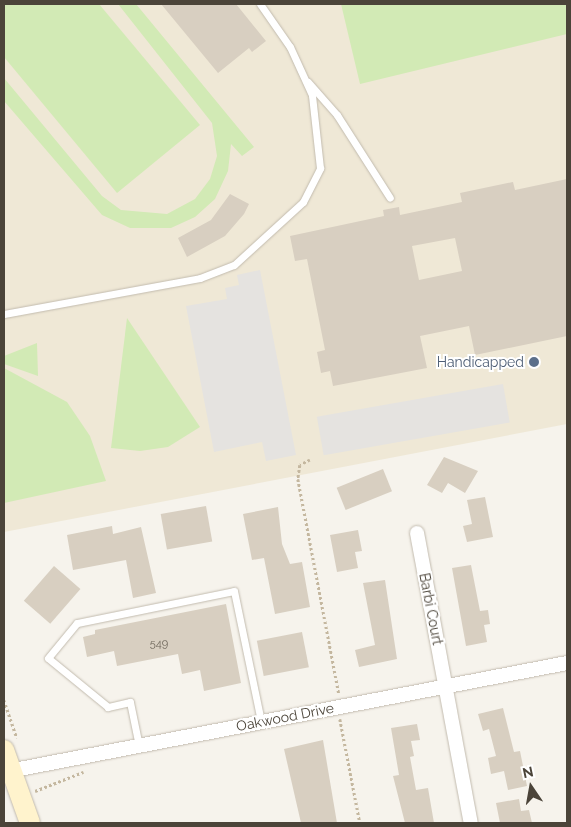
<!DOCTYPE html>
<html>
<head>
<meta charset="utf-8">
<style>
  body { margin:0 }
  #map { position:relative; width:571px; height:827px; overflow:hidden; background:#f6f3ec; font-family:Raleway,sans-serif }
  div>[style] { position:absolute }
  .education>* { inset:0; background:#efe8d6 }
  .green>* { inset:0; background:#d2eab5 }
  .parking>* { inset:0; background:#e5e3e0; transform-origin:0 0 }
  .building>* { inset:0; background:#d8cfc1; transform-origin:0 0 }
  .path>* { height:2.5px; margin-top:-1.25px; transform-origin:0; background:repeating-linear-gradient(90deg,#c4b79f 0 2.5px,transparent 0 5px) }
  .roads { filter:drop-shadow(0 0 1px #c2bbae) drop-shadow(0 0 1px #c2bbae) }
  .lane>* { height:7px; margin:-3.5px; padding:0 3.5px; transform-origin:3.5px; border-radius:3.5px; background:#fff }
  .street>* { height:14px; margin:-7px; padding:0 7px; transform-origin:7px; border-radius:7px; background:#fff }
  .secondary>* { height:20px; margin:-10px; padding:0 10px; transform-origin:10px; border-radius:10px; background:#fff3cd }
  .dots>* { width:14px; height:14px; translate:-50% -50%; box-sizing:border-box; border:2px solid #fff; border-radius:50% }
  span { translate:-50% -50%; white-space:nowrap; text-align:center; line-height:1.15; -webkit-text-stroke:4px #fff; paint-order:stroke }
  .number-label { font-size:11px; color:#6e675b }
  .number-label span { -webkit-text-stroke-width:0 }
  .service-label { font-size:14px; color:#4e5e75 }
  .right { translate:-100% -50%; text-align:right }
  .street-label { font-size:14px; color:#4b4439 }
  .frame { position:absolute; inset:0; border:5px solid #4b4439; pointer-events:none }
  .north { position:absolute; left:506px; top:762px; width:50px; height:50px; -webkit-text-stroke:4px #fff; paint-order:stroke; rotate:348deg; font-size:14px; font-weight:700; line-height:20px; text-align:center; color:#4b4439 }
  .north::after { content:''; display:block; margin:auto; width:18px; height:22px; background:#4b4439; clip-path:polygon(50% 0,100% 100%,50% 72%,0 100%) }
</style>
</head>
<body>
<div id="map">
  <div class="education">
    <div style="clip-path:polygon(4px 4px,567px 4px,567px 424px,4px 532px)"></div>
  </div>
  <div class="green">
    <div style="clip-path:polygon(4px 4px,99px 4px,200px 125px,117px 193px,4px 57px)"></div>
    <div style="clip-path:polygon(118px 4px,136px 4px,254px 147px,242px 156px,231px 144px,228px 171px,215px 199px,195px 217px,171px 228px,130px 228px,102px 215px,4px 101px,4px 78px,102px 196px,121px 210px,167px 214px,195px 199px,210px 179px,217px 156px,212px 123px)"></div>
    <div style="clip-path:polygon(341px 4px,567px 4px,567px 34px,360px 84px)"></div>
    <div style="clip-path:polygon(127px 318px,200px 427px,168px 447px,140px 451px,111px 448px)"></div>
    <div style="clip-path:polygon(37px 343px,38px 376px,4px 364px,4px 356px)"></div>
    <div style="clip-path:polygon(4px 368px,67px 402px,90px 436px,106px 481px,4px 503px)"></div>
  </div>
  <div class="parking">
    <div style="clip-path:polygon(260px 270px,296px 455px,266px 461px,262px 442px,214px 452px,186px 306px,227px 299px,225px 288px,239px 285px,237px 275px)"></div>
    <div style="left:503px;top:384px;width:39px;height:189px;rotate:80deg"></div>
  </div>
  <div class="building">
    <div style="clip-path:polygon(161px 4px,236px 4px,266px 41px,252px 52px,249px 48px,218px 73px)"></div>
    <div style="clip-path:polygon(evenodd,567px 179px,567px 336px,475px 355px,469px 326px,420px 336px,427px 368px,333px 386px,330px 371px,321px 373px,317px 352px,325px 350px,307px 259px,295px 261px,290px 236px,384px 216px,383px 210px,399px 207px,400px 215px,462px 202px,460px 193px,513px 182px,515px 190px,567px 179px,455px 238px,462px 271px,419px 280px,412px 246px,455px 238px)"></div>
    <div style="clip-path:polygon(230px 194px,249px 204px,244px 214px,225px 236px,187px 257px,178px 238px,211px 220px)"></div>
    <div style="clip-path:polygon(444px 457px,478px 471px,465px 493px,448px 483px,442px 493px,427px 485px)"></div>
    <div style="left:383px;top:469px;width:24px;height:50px;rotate:68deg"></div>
    <div style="clip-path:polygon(485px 497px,493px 537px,467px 542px,463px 526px,472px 524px,467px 500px)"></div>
    <div style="left:206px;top:506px;width:36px;height:46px;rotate:80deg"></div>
    <div style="clip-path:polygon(278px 507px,282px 544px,290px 564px,302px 562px,310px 607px,275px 614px,264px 558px,252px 560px,243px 514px)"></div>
    <div style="clip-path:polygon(112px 526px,113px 534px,141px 527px,156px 593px,133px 598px,126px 560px,73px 570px,67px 535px)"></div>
    <div style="clip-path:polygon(358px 530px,362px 551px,355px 552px,358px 568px,337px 572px,330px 535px)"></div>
    <div style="clip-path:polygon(471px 565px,480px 611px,488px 610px,490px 624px,484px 625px,487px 642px,466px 646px,452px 568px)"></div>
    <div style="left:54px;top:566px;width:35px;height:46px;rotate:41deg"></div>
    <div style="clip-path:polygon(385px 580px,397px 659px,359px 667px,355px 650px,375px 645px,363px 583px)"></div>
    <div style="clip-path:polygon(226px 604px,241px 683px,204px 691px,200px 670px,182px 674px,178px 654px,117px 666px,114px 651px,87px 657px,83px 637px,95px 634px,95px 630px)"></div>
    <div style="left:302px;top:632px;width:36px;height:46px;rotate:79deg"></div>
    <div style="clip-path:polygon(503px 708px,514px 752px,520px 751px,527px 786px,508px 790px,504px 771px,491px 774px,488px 758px,496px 756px,489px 729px,483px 731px,478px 714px)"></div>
    <div style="clip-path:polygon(417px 724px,420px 740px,411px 741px,414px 756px,410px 757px,416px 790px,428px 788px,434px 823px,405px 823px,393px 776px,399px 775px,391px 728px)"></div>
    <div style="clip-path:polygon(323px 740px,337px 823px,301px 823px,284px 749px)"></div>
    <div style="clip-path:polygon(519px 799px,521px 811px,529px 810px,532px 823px,500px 823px,496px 803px)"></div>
  </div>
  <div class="path">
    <div style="left:310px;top:460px;width:11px;rotate:153deg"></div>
    <div style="left:300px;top:465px;width:14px;rotate:98deg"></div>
    <div style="left:298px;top:479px;width:219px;rotate:79.2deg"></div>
    <div style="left:4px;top:700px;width:40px;rotate:71.1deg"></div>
    <div style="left:340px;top:719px;width:106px;rotate:79.1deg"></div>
    <div style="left:35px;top:791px;width:52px;rotate:-21.6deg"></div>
  </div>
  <div class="roads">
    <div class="lane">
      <div style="left:308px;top:82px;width:44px;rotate:48.7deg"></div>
      <div style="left:337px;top:115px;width:98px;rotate:57.4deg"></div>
      <div style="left:4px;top:314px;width:199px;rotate:-10.4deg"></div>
      <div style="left:200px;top:278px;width:36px;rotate:-21deg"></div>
      <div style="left:234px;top:265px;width:93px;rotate:-42.4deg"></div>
      <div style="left:303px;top:202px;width:38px;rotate:-63deg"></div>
      <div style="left:320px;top:168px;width:73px;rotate:-96.3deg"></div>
      <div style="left:312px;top:95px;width:53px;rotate:-114.6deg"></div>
      <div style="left:290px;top:47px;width:52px;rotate:-124.9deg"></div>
      <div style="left:139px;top:746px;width:45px;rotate:-101.6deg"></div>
      <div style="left:130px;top:702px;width:23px;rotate:167deg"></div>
      <div style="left:108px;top:707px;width:77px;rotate:-140.8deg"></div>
      <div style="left:48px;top:658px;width:45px;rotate:-50.4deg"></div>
      <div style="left:77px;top:623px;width:160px;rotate:-11.5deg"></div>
      <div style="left:234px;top:591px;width:133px;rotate:78.3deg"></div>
    </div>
    <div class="street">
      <div style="left:417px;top:533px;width:295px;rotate:79.5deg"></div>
      <div style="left:4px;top:772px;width:573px;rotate:-10.96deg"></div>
    </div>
    <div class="secondary">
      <div style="left:4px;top:750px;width:77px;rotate:70.4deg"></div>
    </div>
  </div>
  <div class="dots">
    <div style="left:534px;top:362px;background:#5c6f8a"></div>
  </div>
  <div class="number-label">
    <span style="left:159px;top:644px">549</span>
  </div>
  <div class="service-label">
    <span class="right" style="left:524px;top:362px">Handicapped</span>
  </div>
  <div class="street-label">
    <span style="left:431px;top:609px;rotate:79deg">Barbi Court</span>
    <span style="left:285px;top:717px;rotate:-11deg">Oakwood Drive</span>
  </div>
  <div class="frame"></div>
  <div class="north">N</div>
</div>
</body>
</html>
